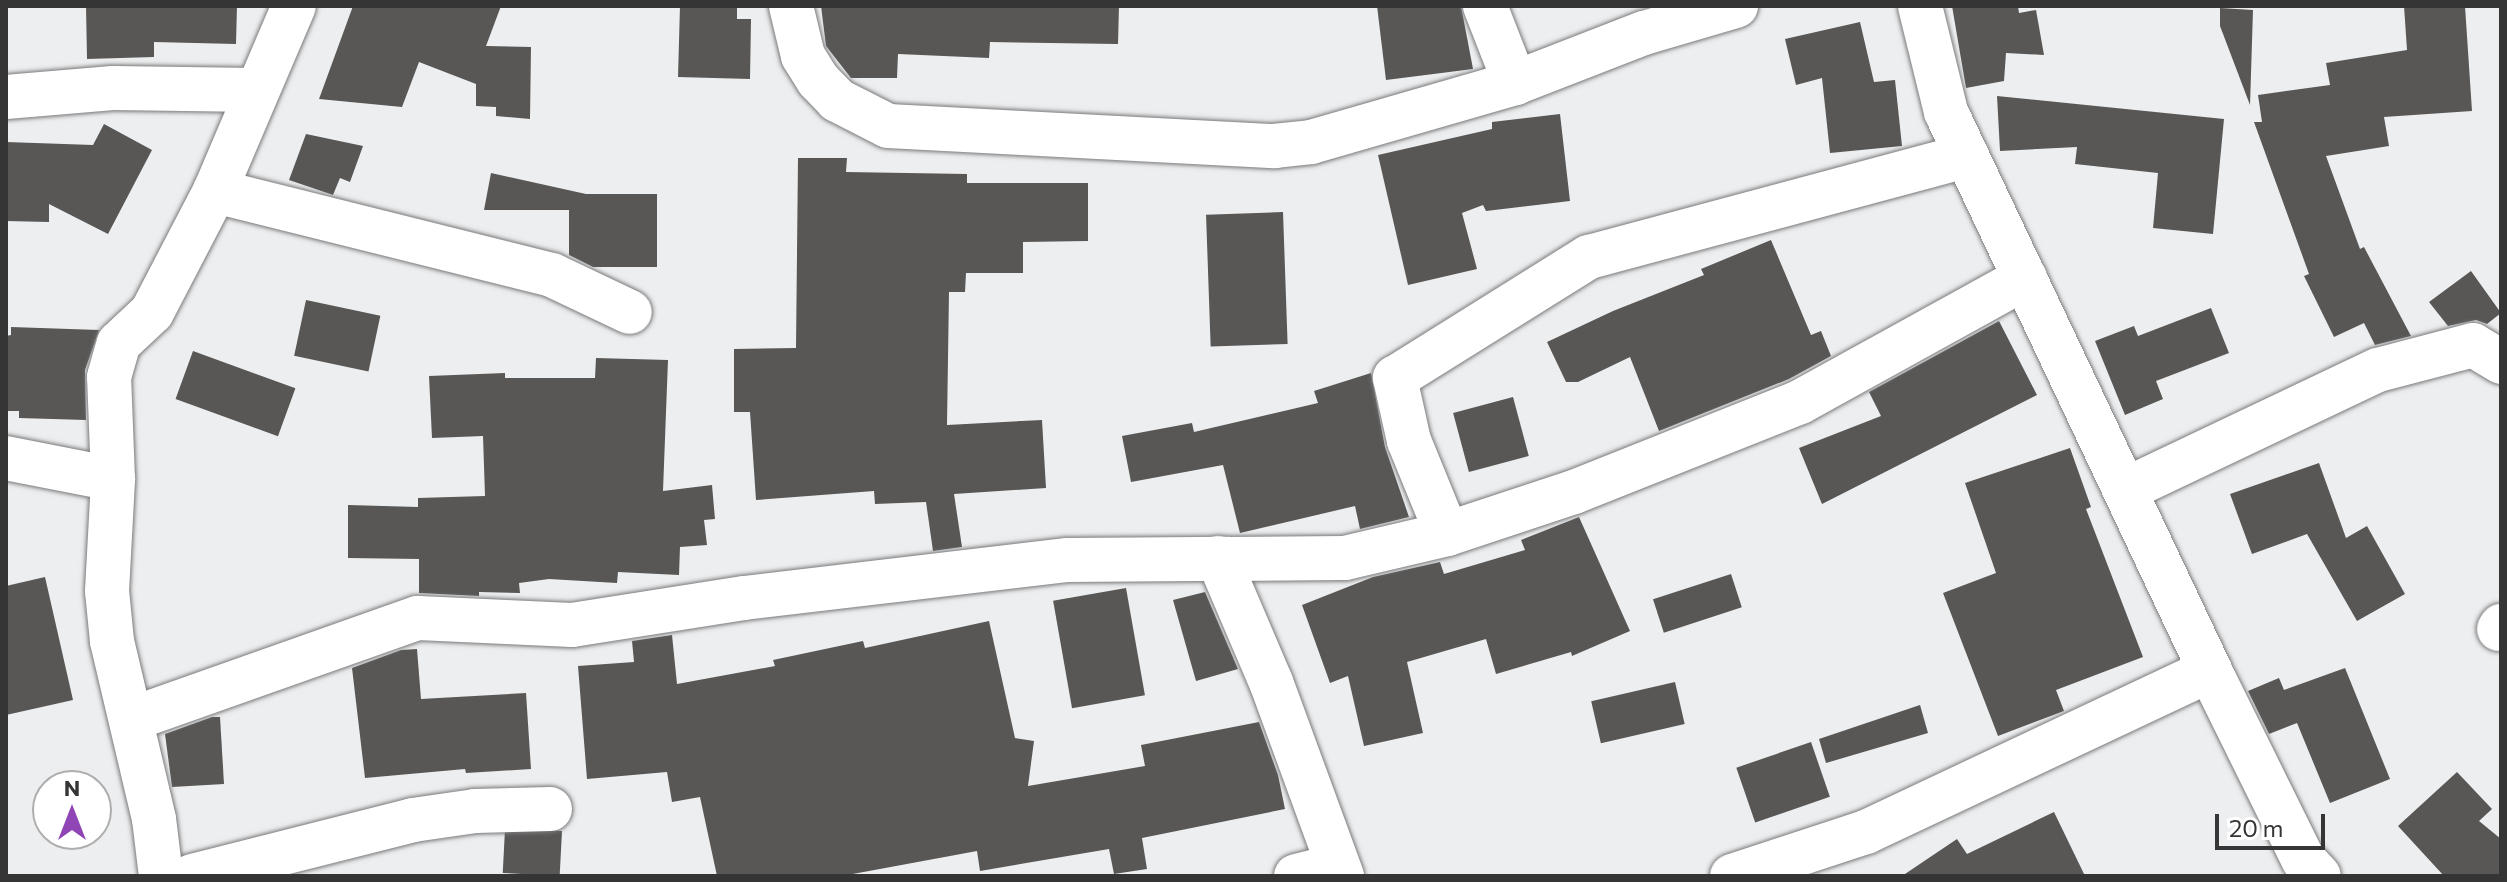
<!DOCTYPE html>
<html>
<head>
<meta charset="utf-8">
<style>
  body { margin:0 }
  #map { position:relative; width:2507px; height:882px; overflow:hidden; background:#edeeef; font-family:Commissioner,sans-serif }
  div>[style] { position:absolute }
  .building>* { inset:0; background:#585756; transform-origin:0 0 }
  .roads { filter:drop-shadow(0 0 2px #7a7a7c) drop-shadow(0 0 2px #7a7a7c) }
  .minor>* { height:44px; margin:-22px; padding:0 22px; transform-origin:22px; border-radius:22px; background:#fff }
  span { translate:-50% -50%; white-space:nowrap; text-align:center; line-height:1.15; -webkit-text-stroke:8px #fff; paint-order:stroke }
  .frame { position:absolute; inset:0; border:8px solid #353535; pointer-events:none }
  .north { position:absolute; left:32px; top:770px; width:80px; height:80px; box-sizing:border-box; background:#fff; border:2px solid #aeaeae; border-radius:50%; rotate:0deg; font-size:22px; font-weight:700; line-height:32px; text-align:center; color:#353535 }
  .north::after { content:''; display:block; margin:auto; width:28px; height:36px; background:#9045b6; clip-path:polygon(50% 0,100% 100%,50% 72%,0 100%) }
  .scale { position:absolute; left:2215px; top:814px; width:110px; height:36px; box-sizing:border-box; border:4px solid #353535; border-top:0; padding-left:10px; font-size:24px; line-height:28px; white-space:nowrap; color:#353535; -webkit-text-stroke:6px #fff; paint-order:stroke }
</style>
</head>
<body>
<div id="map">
  <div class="building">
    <div style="clip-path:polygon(86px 6px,237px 6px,236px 44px,154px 42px,154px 57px,87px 59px)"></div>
    <div style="clip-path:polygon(353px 6px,501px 6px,486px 46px,531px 47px,530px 119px,496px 116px,496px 107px,476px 106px,476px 84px,419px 62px,402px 107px,319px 99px)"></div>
    <div style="clip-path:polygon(680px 6px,737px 6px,737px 19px,751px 19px,750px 79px,678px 77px)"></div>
    <div style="clip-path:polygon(821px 6px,1119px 6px,1118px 44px,990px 42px,989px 58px,898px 54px,897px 78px,851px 78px,826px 46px)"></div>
    <div style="clip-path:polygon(1377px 6px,1461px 6px,1473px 69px,1386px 80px)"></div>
    <div style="clip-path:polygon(1952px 6px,2018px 6px,2019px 13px,2036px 10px,2044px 55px,2006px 53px,2004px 81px,1966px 88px)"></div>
    <div style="clip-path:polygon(2404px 6px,2465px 6px,2472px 111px,2384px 117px,2389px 146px,2326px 156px,2360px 249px,2364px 247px,2411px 336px,2375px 345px,2364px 323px,2334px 337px,2304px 276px,2309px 274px,2254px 122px,2262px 122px,2258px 95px,2330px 85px,2326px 63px,2407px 50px)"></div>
    <div style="clip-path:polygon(2220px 8px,2253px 10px,2250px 105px,2220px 26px)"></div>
    <div style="clip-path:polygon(1860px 22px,1874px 82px,1895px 80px,1902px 146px,1830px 153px,1822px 78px,1796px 85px,1785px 39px)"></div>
    <div style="clip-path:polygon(1997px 96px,2224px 119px,2213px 234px,2153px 228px,2158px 173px,2075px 164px,2077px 147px,2000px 151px)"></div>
    <div style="clip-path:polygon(1560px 114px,1570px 201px,1486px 211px,1483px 205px,1462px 213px,1477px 269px,1408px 285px,1378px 155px,1492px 129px,1492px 122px)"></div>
    <div style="clip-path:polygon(104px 124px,152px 150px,108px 234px,49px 204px,49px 222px,6px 221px,6px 142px,93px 145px)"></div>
    <div style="clip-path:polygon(306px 134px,363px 146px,350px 182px,340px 178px,333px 195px,289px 180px)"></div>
    <div style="clip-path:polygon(798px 158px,847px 158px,846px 172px,967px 174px,967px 183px,1088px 183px,1088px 241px,1023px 242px,1023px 273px,966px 273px,965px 292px,949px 292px,947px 425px,1042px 420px,1046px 488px,954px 494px,962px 547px,933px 551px,926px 502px,875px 504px,874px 491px,756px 500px,750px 412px,734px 412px,734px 349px,796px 348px)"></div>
    <div style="clip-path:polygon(491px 173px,586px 194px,657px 194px,657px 267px,593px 267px,569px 255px,569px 210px,484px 210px)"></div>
    <div style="left:1283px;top:212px;width:132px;height:77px;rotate:88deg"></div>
    <div style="clip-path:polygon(1771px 240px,1811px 335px,1821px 331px,1831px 356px,1789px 379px,1659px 431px,1630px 357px,1578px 382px,1566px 382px,1547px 342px,1613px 311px,1704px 275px,1701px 269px)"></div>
    <div style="clip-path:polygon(2471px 271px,2501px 313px,2487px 324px,2476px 320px,2448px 326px,2429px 302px)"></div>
    <div style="left:306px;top:300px;width:76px;height:57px;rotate:12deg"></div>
    <div style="clip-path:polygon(2211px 308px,2229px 353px,2156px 381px,2163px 399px,2125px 415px,2095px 341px,2134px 326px,2138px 336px)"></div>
    <div style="clip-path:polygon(1999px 321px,2037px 395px,1822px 504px,1799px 448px,1881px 416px,1869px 392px)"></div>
    <div style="clip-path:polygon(11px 327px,99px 330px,85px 370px,86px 420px,19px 418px,19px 411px,6px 411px,6px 336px,11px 335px)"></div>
    <div style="left:193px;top:351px;width:109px;height:51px;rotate:20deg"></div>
    <div style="clip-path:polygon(596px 358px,668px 360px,663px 491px,712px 485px,715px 519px,704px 520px,707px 545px,680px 547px,679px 575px,618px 572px,617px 583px,549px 579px,519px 583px,520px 593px,479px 592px,479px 596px,419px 593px,419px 559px,348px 558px,348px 505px,418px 507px,418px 498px,485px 496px,483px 436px,432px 438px,429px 376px,505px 373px,505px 378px,595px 378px)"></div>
    <div style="clip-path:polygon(1371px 373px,1385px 447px,1409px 517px,1360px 529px,1355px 506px,1240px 533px,1223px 465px,1131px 482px,1122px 436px,1192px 423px,1194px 432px,1318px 403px,1314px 391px)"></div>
    <div style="left:1513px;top:397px;width:61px;height:62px;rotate:75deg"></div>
    <div style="clip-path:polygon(2070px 448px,2091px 507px,2086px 509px,2143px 657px,2056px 690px,2064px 711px,1998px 736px,1943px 593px,1996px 573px,1965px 483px)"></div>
    <div style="clip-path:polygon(2319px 463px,2346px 538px,2367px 526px,2405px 594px,2357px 621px,2307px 534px,2252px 554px,2230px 494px)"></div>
    <div style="clip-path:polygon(1579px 517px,1630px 631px,1572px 656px,1571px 652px,1496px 674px,1486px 639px,1407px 662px,1423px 733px,1364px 746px,1348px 676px,1330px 683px,1302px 605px,1373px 577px,1440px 562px,1444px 574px,1525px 550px,1521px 540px)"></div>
    <div style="left:1731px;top:574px;width:35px;height:82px;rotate:72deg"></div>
    <div style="clip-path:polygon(45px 577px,73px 700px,6px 715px,6px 586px)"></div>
    <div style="left:1126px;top:588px;width:109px;height:74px;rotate:80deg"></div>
    <div style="clip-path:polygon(1205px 592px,1238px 669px,1196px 681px,1173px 600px)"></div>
    <div style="clip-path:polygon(989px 621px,1015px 738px,1034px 741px,1028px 786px,1145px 766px,1141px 745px,1259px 722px,1278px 775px,1285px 809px,1142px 838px,1147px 869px,1114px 874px,1109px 849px,980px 871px,977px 851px,842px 876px,717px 876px,700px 797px,672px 802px,667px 772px,587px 779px,578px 666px,634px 662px,632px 641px,672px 635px,677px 684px,775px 666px,773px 660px,863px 641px,865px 648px)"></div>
    <div style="clip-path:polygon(417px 649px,421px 699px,526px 693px,531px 769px,466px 773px,465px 769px,365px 778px,352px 668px,401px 650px)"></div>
    <div style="clip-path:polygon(2345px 668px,2390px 779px,2330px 803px,2297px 723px,2269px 734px,2248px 691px,2279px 678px,2284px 690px)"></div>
    <div style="left:1675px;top:682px;width:43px;height:86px;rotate:77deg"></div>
    <div style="clip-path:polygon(1920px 705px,1928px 733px,1826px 763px,1819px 739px)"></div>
    <div style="clip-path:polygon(212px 717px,220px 717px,224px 784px,172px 787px,165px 734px)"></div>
    <div style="left:1811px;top:742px;width:58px;height:79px;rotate:71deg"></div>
    <div style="clip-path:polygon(2457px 772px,2492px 809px,2479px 821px,2501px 839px,2501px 876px,2444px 876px,2398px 826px)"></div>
    <div style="clip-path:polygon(2054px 812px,2085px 876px,1902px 876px,1957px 839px,1967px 854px)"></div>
    <div style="left:562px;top:831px;width:45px;height:57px;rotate:93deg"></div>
  </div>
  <div class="roads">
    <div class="minor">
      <div style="left:791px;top:6px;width:51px;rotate:76.5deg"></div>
      <div style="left:803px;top:56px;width:28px;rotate:58deg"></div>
      <div style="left:818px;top:80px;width:28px;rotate:46deg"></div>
      <div style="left:837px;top:100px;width:57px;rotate:27deg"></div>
      <div style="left:888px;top:126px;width:387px;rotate:3deg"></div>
      <div style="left:1274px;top:146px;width:37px;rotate:-6deg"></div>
      <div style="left:1311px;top:142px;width:212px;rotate:-16.1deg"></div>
      <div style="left:1515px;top:83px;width:138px;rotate:-21.2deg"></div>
      <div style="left:1644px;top:33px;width:96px;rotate:-16.4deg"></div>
      <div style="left:1485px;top:6px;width:83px;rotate:68.7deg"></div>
      <div style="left:1920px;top:6px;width:109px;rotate:76.2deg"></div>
      <div style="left:1946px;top:112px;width:629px;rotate:64.7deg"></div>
      <div style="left:2215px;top:681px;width:199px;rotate:63.7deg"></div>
      <div style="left:2303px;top:859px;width:23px;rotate:47deg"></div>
      <div style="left:6px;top:97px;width:107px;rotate:-4.8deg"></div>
      <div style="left:113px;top:88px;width:143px;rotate:0.8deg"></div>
      <div style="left:215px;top:191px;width:347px;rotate:14deg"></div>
      <div style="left:552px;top:275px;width:86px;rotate:25.4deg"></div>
      <div style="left:6px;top:458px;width:109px;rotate:11.1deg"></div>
      <div style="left:2125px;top:490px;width:280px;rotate:-25.4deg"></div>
      <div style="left:2378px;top:370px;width:98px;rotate:-14.7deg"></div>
      <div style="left:2473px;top:345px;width:33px;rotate:31deg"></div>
      <div style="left:1447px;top:534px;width:100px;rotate:-112.2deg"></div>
      <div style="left:1409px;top:441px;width:65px;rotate:-102.5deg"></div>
      <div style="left:1395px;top:378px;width:229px;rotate:-32deg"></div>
      <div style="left:1589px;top:257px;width:391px;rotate:-15deg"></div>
      <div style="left:1218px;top:558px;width:135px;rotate:66.9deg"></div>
      <div style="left:1271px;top:682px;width:207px;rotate:69.9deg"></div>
      <div style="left:2499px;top:629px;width:4px;rotate:-56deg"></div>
      <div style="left:132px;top:719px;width:303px;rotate:-19.5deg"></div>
      <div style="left:418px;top:618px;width:154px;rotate:2.6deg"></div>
      <div style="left:572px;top:625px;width:174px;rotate:-8.9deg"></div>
      <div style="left:744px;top:598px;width:326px;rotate:-6.7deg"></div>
      <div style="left:1068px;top:560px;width:277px;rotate:-0.4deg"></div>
      <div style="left:1345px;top:558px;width:105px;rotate:-13.2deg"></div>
      <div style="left:1447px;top:534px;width:134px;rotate:-18.3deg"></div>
      <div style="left:1574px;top:492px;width:243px;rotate:-21.7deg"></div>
      <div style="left:1800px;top:402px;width:257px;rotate:-28.9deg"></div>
      <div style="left:161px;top:876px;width:57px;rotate:-97deg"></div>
      <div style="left:154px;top:819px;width:183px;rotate:-103.3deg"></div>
      <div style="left:112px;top:641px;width:50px;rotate:-95.7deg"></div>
      <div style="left:107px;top:591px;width:112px;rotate:-86.9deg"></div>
      <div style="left:113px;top:479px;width:102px;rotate:-92.2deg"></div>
      <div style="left:109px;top:377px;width:35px;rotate:-74deg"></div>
      <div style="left:119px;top:343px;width:45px;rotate:-43.2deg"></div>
      <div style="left:152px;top:312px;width:136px;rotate:-62.5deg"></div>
      <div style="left:215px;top:191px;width:201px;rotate:-66.9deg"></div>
      <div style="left:192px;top:876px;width:228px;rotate:-14.2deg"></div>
      <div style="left:413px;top:820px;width:63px;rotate:-8.3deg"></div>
      <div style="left:475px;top:811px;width:75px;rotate:-1.5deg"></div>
      <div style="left:1296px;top:876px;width:41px;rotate:-14deg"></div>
      <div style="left:1732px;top:876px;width:141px;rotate:-18.2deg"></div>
      <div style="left:1866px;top:832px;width:380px;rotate:-25.2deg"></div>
    </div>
  </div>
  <div class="frame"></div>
  <div class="north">N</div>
  <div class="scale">20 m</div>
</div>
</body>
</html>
